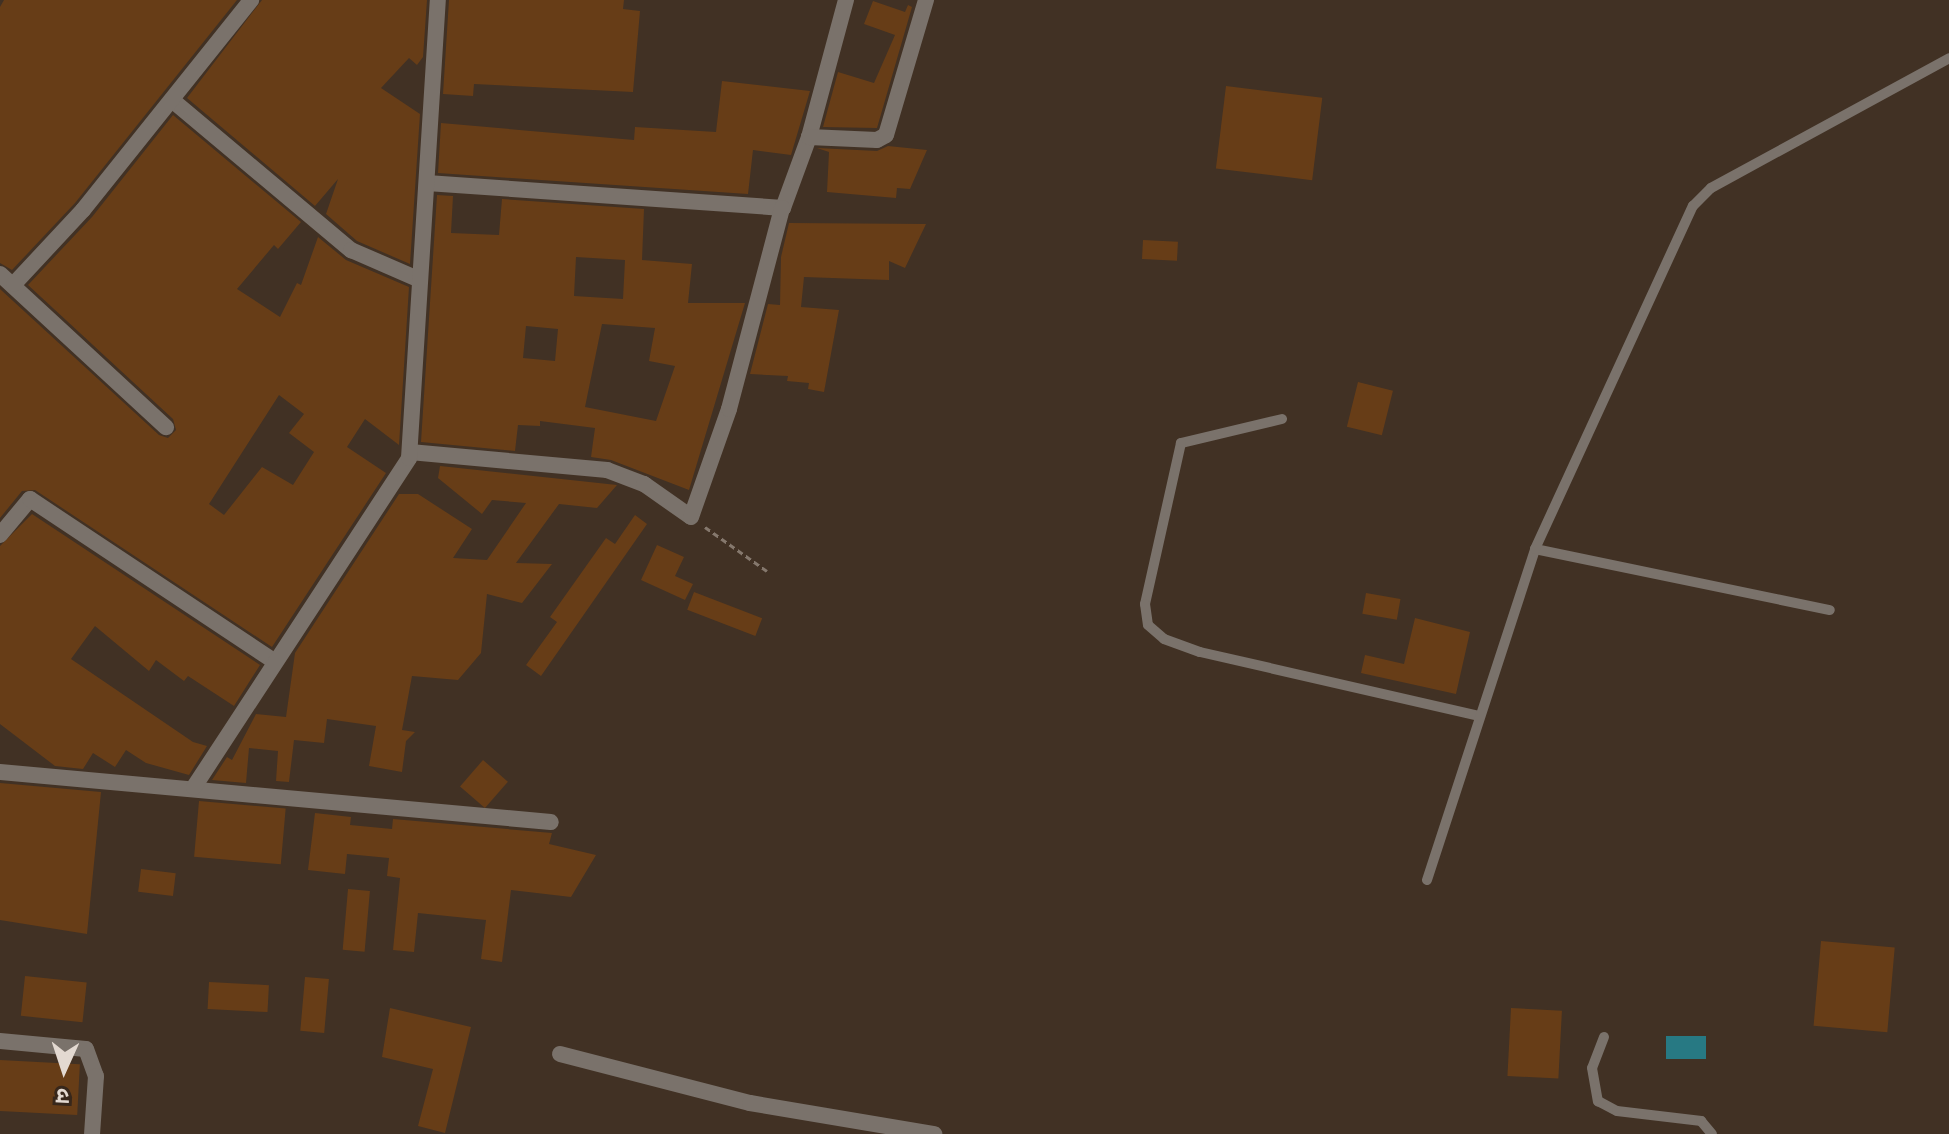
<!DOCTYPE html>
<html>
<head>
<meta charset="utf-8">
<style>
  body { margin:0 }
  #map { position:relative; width:1949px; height:1134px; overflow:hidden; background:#413124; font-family:Georgia,"Noto Sans Devanagari",serif }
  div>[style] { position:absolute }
  .water>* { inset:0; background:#277983; transform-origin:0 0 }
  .building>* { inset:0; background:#673d17; transform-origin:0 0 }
  .path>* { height:3px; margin-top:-1.5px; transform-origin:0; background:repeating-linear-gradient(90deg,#85786d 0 6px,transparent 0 10px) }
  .lane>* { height:10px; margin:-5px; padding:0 5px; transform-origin:5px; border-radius:5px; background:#7a726b }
  .street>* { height:16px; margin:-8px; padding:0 8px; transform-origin:8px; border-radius:8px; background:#7a726b }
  span { translate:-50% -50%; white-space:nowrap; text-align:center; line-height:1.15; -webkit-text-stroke:6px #37271b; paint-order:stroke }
  .north { position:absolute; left:24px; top:1030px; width:80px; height:80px; -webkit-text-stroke:6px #37271b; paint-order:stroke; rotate:183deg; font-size:22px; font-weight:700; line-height:32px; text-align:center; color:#e3d9d1 }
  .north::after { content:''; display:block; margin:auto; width:28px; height:36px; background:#e3d9d1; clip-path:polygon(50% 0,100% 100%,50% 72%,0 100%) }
</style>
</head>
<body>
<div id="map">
  <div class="water">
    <div style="left:1666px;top:1036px;width:40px;height:23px"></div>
  </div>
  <div class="building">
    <div style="clip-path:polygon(4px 0,237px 0,75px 203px,12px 270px,0 263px,0 7px)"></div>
    <div style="clip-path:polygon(262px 0,427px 0,423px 57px,417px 65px,409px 58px,381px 88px,420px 114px,410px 264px,357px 241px,326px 214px,338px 179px,315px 206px,187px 98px)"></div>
    <div style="clip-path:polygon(449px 0,624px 0,623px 9px,640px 11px,633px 92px,474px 84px,473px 96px,443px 94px)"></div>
    <div style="clip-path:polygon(873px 1px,905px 12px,908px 5px,912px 7px,877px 128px,823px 127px,838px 72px,874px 83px,895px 35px,864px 24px)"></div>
    <div style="clip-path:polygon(722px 81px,810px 91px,791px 155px,753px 150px,748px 194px,438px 173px,441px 123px,634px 140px,635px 127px,716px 132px)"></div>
    <div style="left:1226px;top:86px;width:97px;height:83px;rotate:7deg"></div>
    <div style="clip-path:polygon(evenodd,173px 115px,301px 222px,278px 249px,274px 245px,237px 289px,280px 317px,297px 283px,301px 285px,318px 237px,346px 260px,409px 287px,399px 445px,365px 419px,347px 447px,386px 473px,272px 647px,35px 490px,22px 491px,0 518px,0 289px,159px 435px,168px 438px,176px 430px,173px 419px,28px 285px,92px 217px,173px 115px,279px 395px,304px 414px,289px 433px,314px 452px,293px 485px,262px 467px,224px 515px,209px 504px,279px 395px)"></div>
    <div style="clip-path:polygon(888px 146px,927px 150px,910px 189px,897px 188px,896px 198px,827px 192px,829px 152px,817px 148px,877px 151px)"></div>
    <div style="clip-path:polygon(evenodd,437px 195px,453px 196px,451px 233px,499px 235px,502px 199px,644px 209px,642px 260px,692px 264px,688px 303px,745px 303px,689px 490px,611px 460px,591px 457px,595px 428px,540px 421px,540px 426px,518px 425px,515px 451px,421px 442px,437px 195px,576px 257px,625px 260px,623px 299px,574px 296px,576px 257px,437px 195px,602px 324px,655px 328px,649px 361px,675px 366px,656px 421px,585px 407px,602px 324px,437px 195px,526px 326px,558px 329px,555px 361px,523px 358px,526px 326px)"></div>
    <div style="clip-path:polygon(789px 223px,926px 224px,905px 268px,889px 261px,889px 280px,804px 277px,801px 307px,839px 310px,824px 392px,808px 389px,809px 383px,787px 381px,788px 376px,750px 374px,768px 304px,780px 305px,781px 257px)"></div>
    <div style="left:1143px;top:240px;width:35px;height:19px;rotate:3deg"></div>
    <div style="left:1358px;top:382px;width:36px;height:46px;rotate:14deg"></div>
    <div style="clip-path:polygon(440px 466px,617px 485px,597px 508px,559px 504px,516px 563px,552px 564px,522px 603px,487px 594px,481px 653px,458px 680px,412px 676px,402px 730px,415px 732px,406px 741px,402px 772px,369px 766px,376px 726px,327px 719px,324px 743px,294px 740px,289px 782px,276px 781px,278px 751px,249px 748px,246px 783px,212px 780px,227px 757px,232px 760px,256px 714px,286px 717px,295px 653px,399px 494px,418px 494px,472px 529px,453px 558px,487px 560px,526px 503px,492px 500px,482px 514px,438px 478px)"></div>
    <div style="clip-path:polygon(32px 514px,260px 665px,234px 706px,188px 676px,184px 681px,156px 660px,149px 671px,95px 626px,71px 659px,193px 742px,207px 746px,189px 775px,146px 763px,126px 750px,115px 767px,93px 753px,83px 769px,55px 766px,0 724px,0 546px)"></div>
    <div style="clip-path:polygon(635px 515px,647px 524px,541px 676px,526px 665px,557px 622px,550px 617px,606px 538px,615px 544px)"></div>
    <div style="clip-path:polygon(657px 545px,684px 557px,675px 576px,693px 584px,685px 600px,641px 580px)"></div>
    <div style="left:694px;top:592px;width:73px;height:19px;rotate:21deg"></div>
    <div style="left:1366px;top:593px;width:35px;height:21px;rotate:10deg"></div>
    <div style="clip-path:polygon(1415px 618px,1470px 632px,1456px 694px,1361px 673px,1365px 655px,1404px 664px)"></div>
    <div style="left:483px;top:760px;width:33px;height:35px;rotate:41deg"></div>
    <div style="clip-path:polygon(0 783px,101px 792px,87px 934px,0 920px)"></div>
    <div style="left:199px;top:801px;width:87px;height:56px;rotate:5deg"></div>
    <div style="clip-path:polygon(315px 813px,351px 817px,350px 825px,392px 829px,393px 819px,552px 833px,549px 844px,596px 855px,571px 897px,511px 890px,502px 962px,481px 959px,486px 920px,418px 913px,414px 952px,393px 950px,400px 878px,387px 876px,389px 858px,347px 854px,345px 874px,308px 870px)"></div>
    <div style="left:141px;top:869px;width:35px;height:23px;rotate:7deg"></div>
    <div style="left:348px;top:889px;width:22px;height:61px;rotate:5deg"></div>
    <div style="left:1821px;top:941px;width:74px;height:85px;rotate:5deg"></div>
    <div style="left:25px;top:976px;width:62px;height:40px;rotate:6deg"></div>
    <div style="left:305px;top:977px;width:24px;height:54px;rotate:5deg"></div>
    <div style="left:209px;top:982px;width:60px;height:27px;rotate:3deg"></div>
    <div style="clip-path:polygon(390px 1008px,471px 1027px,445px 1133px,418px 1126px,433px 1069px,382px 1057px)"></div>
    <div style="left:1511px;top:1008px;width:51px;height:68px;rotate:3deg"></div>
    <div style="left:0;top:1060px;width:80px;height:51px;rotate:3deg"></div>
  </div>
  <div class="path">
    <div style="left:705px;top:527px;width:76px;rotate:35.4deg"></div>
  </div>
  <div class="lane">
    <div style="left:1282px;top:419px;width:104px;rotate:166.6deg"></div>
    <div style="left:1181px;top:443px;width:165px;rotate:102.6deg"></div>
    <div style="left:1145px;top:604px;width:21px;rotate:82deg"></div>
    <div style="left:1148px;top:625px;width:21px;rotate:41deg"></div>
    <div style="left:1164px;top:639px;width:38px;rotate:20deg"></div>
    <div style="left:1200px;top:652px;width:287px;rotate:12.9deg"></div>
    <div style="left:1535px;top:549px;width:301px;rotate:11.7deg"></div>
    <div style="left:1427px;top:880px;width:348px;rotate:-71.9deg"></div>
    <div style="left:1535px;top:549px;width:378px;rotate:-65.3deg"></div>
    <div style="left:1693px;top:206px;width:25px;rotate:-45deg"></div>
    <div style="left:1711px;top:188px;width:271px;rotate:-28.6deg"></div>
    <div style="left:1604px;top:1037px;width:33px;rotate:111deg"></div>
    <div style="left:1592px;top:1068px;width:34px;rotate:80deg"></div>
    <div style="left:1598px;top:1101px;width:21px;rotate:28deg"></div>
    <div style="left:1617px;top:1111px;width:85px;rotate:6.8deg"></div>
    <div style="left:1701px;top:1121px;width:17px;rotate:50deg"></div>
  </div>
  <div class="street">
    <div style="left:172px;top:100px;width:234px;rotate:40deg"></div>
    <div style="left:351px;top:250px;width:75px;rotate:23.5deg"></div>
    <div style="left:809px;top:137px;width:142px;rotate:-74.9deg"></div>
    <div style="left:427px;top:183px;width:357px;rotate:4deg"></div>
    <div style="left:783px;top:208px;width:76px;rotate:-69.9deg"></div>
    <div style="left:809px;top:137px;width:68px;rotate:2.5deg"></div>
    <div style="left:877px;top:140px;width:10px;rotate:-29deg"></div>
    <div style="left:886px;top:135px;width:141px;rotate:-73.5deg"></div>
    <div style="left:0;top:274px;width:226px;rotate:42.7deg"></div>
    <div style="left:14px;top:284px;width:101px;rotate:-47deg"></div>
    <div style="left:83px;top:210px;width:269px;rotate:-51.3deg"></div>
    <div style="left:410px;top:452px;width:198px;rotate:5.2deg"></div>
    <div style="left:607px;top:470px;width:40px;rotate:21deg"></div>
    <div style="left:644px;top:484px;width:57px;rotate:35.1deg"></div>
    <div style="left:691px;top:517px;width:114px;rotate:-70.6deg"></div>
    <div style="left:729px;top:409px;width:208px;rotate:-75.2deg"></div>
    <div style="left:0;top:535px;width:47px;rotate:-50.2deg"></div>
    <div style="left:30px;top:499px;width:293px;rotate:33.6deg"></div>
    <div style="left:0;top:772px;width:553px;rotate:5.19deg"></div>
    <div style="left:194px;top:787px;width:393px;rotate:-56.8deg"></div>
    <div style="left:409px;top:458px;width:459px;rotate:-86.4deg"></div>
    <div style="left:0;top:1041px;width:86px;rotate:5.3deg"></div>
    <div style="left:86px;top:1049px;width:29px;rotate:70deg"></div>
    <div style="left:96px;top:1076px;width:58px;rotate:93.9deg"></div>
    <div style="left:560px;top:1054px;width:196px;rotate:14.5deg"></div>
    <div style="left:750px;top:1103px;width:187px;rotate:9.6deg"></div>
  </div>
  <div class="north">उ</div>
</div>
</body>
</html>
